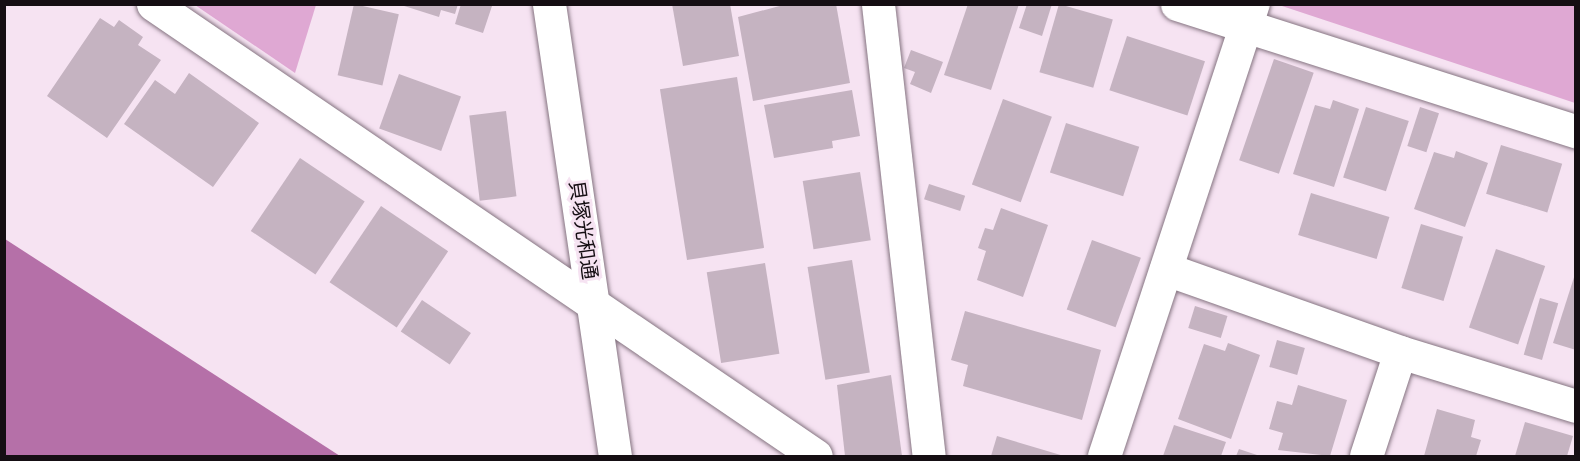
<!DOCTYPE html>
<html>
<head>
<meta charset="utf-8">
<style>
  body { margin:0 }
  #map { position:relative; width:1580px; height:461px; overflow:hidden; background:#f6e3f2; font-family:"Libre Baskerville","Noto Sans JP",serif }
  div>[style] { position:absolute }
  .green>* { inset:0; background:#dfa8d3 }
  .water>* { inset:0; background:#b570a8 }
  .building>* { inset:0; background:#c5b3c1; transform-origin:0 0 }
  .roads { filter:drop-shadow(0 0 2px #857481) drop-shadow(0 0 2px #857481) }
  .minor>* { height:33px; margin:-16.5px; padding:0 16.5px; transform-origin:16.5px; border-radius:16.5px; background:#fff }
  span { translate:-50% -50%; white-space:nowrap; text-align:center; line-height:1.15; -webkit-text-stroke:6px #f6e3f2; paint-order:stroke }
  .street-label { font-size:20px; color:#150e13 }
  .frame { position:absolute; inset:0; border:6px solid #150e13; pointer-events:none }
</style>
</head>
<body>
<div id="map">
  <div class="green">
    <div style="clip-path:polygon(195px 5px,316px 5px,295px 73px)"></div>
    <div style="clip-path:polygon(1279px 5px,1575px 5px,1575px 103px)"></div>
  </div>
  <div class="water">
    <div style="clip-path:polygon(4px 239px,5px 239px,340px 456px,5px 456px)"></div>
  </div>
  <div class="building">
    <div style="left:354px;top:4px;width:46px;height:73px;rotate:13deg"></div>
    <div style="clip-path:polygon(458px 4px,455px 14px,441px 10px,439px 17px,401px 5px)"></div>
    <div style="clip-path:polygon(461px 4px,492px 6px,483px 33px,455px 24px)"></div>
    <div style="clip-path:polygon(672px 4px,730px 4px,739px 56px,683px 66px)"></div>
    <div style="clip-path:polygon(787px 4px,836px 4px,850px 83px,753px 101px,738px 17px)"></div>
    <div style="clip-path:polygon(968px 4px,1019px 4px,991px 90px,944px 75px)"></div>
    <div style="clip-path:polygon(1027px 4px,1052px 4px,1042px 36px,1019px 28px)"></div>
    <div style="left:1059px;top:4px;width:56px;height:71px;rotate:16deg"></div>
    <div style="clip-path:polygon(100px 18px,114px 27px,119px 20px,143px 37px,138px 45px,161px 60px,107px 138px,47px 96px)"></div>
    <div style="left:1127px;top:36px;width:82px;height:57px;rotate:18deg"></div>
    <div style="clip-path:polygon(911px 50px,943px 62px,931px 93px,910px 84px,915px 72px,904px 68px)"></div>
    <div style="left:1274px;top:59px;width:42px;height:107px;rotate:19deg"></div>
    <div style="clip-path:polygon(189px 73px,259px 123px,213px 187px,124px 124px,155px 80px,175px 94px)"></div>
    <div style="left:399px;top:74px;width:66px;height:58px;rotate:20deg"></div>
    <div style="left:737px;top:77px;width:173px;height:78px;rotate:81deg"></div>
    <div style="clip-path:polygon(852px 90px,860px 136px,832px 141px,833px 148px,774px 158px,764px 105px)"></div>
    <div style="left:1003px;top:99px;width:52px;height:91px;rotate:20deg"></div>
    <div style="clip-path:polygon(1333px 100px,1359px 109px,1334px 187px,1293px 174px,1315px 105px,1330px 109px)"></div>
    <div style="left:1366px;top:107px;width:45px;height:74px;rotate:18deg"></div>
    <div style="left:1420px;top:107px;width:20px;height:41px;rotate:18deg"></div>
    <div style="left:506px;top:111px;width:86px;height:37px;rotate:83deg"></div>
    <div style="left:1066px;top:123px;width:77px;height:52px;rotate:18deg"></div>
    <div style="left:1501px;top:145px;width:64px;height:51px;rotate:17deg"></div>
    <div style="clip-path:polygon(1456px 151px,1488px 163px,1465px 227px,1414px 209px,1434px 152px,1454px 158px)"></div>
    <div style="left:300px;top:158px;width:78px;height:88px;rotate:34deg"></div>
    <div style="left:860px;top:172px;width:69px;height:58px;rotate:81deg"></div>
    <div style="left:929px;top:184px;width:38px;height:16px;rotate:18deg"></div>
    <div style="left:1311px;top:193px;width:82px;height:44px;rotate:17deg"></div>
    <div style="left:381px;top:206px;width:81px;height:92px;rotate:34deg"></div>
    <div style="clip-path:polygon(1001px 208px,1048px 225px,1023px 297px,977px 280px,986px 251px,978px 248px,985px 228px,993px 230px)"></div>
    <div style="left:1421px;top:224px;width:44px;height:67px;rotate:17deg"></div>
    <div style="left:1092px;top:240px;width:52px;height:74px;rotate:20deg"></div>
    <div style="left:1496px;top:249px;width:52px;height:83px;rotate:19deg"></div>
    <div style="left:852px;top:260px;width:114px;height:45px;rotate:81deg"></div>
    <div style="left:765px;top:263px;width:92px;height:59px;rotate:81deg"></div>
    <div style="clip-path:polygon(1576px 271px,1576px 350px,1553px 343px)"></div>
    <div style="left:1540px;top:298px;width:19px;height:59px;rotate:16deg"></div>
    <div style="left:422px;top:300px;width:59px;height:38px;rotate:34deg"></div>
    <div style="left:1195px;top:306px;width:34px;height:23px;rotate:17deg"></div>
    <div style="clip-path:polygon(965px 311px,1101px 350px,1082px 420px,963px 386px,968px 365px,951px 360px)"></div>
    <div style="left:1277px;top:340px;width:29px;height:28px;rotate:16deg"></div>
    <div style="clip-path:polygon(1228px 343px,1260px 355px,1231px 439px,1178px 419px,1204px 344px,1225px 351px)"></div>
    <div style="clip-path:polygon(891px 375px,902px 456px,845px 456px,837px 385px)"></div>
    <div style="clip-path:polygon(1298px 385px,1347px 400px,1330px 456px,1278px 450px,1283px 433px,1269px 429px,1277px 401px,1292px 405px)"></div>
    <div style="clip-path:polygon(1437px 409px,1475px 420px,1471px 437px,1481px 440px,1476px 456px,1424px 456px)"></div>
    <div style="clip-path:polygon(1525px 422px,1573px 436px,1567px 456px,1515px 456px)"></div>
    <div style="clip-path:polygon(1174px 425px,1226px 442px,1221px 456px,1163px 456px)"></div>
    <div style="clip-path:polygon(997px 436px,1064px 456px,991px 456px)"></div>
    <div style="clip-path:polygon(1239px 449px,1260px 456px,1236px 456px)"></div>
  </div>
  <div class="roads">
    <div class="minor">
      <div style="left:153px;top:4px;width:802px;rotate:34.28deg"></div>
      <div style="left:549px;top:4px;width:457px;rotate:81.7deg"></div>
      <div style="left:878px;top:4px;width:455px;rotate:83.6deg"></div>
      <div style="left:1177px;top:4px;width:419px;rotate:17.7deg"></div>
      <div style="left:1166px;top:269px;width:248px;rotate:19.5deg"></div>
      <div style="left:1400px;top:352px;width:184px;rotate:17.1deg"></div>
      <div style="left:1104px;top:456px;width:476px;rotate:-71.8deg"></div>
      <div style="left:1366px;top:456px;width:109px;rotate:-71.9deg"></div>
    </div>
  </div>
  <div class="street-label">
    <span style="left:583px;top:230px;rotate:82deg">貝塚光和通</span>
  </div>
  <div class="frame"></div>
</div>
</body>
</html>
